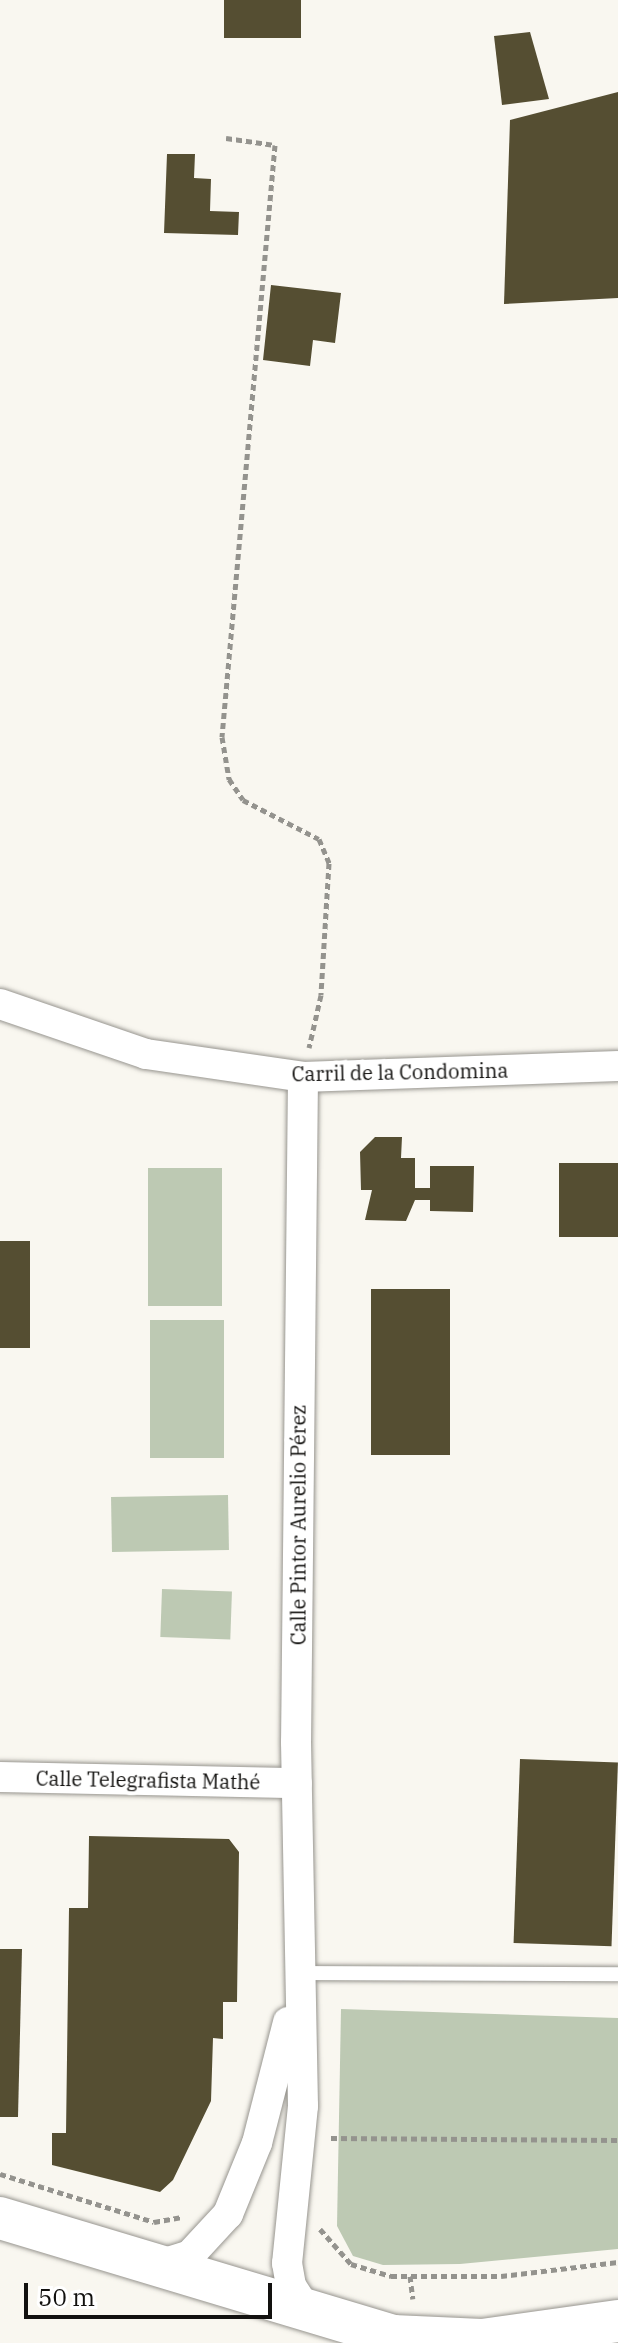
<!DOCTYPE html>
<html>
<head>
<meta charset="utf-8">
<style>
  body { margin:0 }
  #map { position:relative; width:618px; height:2343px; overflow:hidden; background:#f9f7f0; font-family:"IBM Plex Serif",serif }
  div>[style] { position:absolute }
  .green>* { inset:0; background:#bdc9b3; transform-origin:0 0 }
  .building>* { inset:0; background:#554e32; transform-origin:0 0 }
  .path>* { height:5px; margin-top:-2.5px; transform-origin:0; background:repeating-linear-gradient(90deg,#94938e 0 6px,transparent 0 10px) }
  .roads { filter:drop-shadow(0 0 2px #97958f) drop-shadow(0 0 2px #97958f) }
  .service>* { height:14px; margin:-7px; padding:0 7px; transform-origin:7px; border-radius:7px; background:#fff }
  .minor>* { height:30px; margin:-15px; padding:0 15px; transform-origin:15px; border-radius:15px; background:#fff }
  .secondary>* { height:42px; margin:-21px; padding:0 21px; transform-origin:21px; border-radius:21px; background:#fff }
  span { translate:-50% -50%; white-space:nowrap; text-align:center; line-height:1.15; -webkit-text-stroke:8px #fff; paint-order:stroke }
  .street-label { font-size:20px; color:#12110f }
  .scale { position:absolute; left:24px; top:2283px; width:248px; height:36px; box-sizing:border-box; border:4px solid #12110f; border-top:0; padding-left:10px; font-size:24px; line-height:28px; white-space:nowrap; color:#12110f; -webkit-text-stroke:6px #fff; paint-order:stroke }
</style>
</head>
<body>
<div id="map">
  <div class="green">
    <div style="left:148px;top:1168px;width:74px;height:138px"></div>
    <div style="left:150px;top:1320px;width:74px;height:138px"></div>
    <div style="left:228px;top:1495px;width:55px;height:117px;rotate:89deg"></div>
    <div style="left:162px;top:1589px;width:70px;height:48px;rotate:2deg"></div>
    <div style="clip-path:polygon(341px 2009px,618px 2018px,618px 2249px,460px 2264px,383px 2265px,353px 2256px,337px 2226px)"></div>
  </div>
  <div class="building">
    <div style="left:224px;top:0;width:77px;height:38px"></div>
    <div style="clip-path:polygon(530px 32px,549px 99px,502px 105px,494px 36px)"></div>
    <div style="clip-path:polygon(618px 92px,618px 298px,504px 304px,510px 120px)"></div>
    <div style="clip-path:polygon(167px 154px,195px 154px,194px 178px,211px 179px,210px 211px,239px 212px,238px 235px,164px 233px)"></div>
    <div style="clip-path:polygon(271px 285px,341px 293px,335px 343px,313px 340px,310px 366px,263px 360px)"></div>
    <div style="clip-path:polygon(375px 1137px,402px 1137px,401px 1158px,415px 1158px,415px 1188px,430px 1188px,430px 1166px,474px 1166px,473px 1212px,430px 1211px,430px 1200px,415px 1200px,406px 1221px,365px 1220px,372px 1190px,361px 1190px,360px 1152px)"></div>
    <div style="left:559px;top:1163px;width:59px;height:74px"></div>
    <div style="left:0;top:1241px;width:30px;height:107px"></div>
    <div style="left:371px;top:1289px;width:79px;height:166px"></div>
    <div style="left:520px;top:1759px;width:98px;height:184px;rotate:2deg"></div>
    <div style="clip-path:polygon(89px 1836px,229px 1839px,239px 1852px,237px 2002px,223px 2002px,223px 2039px,213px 2038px,211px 2101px,173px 2180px,160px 2192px,52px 2165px,52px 2133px,66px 2133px,69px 1908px,88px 1908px)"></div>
    <div style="clip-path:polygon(0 1949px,22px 1949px,18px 2117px,0 2117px)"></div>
  </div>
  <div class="path">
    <div style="left:226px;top:138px;width:49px;rotate:8.1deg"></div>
    <div style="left:275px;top:145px;width:594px;rotate:95.12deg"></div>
    <div style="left:222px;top:737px;width:43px;rotate:80.5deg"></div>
    <div style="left:229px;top:779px;width:25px;rotate:56deg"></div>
    <div style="left:243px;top:800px;width:85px;rotate:27.2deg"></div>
    <div style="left:319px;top:839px;width:26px;rotate:67deg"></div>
    <div style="left:329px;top:863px;width:132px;rotate:93.5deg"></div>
    <div style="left:321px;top:995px;width:54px;rotate:102.8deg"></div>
    <div style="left:331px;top:2138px;width:287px;rotate:0.4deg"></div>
    <div style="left:0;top:2174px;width:161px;rotate:17.3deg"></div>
    <div style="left:154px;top:2222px;width:27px;rotate:-10deg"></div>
    <div style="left:320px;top:2229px;width:47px;rotate:48.5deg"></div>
    <div style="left:351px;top:2264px;width:42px;rotate:16.7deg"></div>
    <div style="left:391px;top:2276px;width:110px"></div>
    <div style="left:501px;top:2276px;width:118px;rotate:-6.8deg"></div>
    <div style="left:410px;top:2276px;width:23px;rotate:83deg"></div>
  </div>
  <div class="roads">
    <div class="service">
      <div style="left:298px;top:1973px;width:320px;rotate:0.2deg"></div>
    </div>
    <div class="minor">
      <div style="left:0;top:1004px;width:154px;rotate:18.9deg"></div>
      <div style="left:146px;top:1054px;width:159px;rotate:8.3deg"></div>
      <div style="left:303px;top:1077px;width:315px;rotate:-2deg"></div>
      <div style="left:303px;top:1077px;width:665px;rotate:90.6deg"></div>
      <div style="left:296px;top:1742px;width:364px;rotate:88.9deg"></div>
      <div style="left:303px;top:2106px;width:158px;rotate:95.8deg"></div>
      <div style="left:287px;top:2263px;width:23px;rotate:80deg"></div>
      <div style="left:291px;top:2286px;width:31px;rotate:57deg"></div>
      <div style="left:0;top:1777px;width:297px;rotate:1.2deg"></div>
      <div style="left:155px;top:2266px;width:37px;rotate:-17deg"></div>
      <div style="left:190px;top:2255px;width:56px;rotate:-47.2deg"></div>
      <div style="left:228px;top:2214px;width:77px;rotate:-67.8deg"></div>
      <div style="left:257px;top:2143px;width:125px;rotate:-75.6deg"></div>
    </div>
    <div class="secondary">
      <div style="left:0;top:2218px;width:410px;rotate:16.7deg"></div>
      <div style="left:393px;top:2336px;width:89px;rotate:2.6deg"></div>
      <div style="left:482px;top:2340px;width:137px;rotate:-8deg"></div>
    </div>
  </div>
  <div class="street-label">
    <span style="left:400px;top:1072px;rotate:-1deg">Carril de la Condomina</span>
    <span style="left:298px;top:1525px;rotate:-90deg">Calle Pintor Aurelio Pérez</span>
    <span style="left:148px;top:1780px;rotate:1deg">Calle Telegrafista Mathé</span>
  </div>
  <div class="scale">50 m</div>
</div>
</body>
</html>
